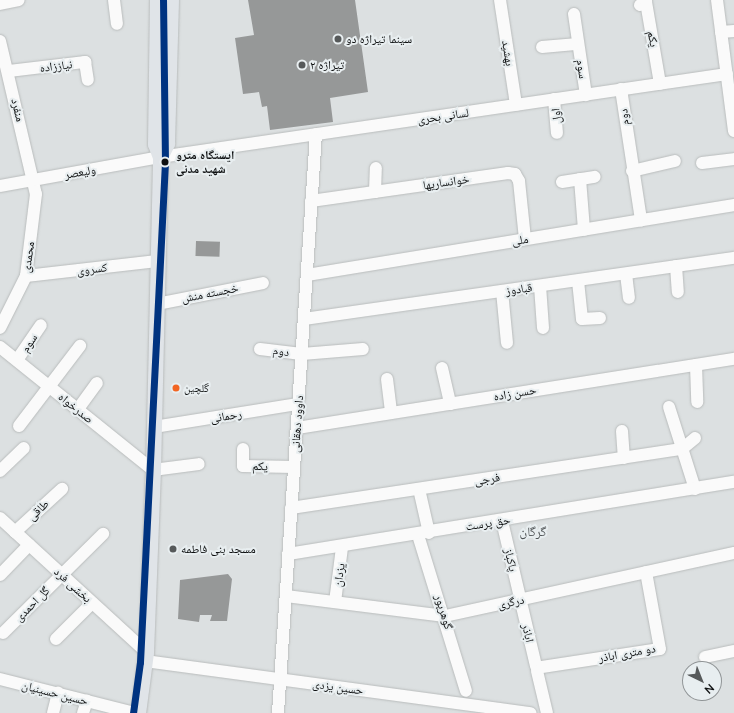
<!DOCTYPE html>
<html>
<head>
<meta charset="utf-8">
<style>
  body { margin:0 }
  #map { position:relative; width:734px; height:713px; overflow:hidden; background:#dce0e1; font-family:Mulish,"Noto Naskh Arabic",sans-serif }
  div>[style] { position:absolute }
  .building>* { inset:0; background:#969898; transform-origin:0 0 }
  .roads { filter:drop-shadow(0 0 1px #b9bcbc) drop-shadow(0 0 1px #b9bcbc) }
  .minor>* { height:12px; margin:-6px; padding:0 6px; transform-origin:6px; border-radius:6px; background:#fafafa }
  .major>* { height:15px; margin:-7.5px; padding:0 7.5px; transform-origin:7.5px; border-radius:7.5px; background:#e0e4e8 }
  .metro-1>* { height:7px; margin:-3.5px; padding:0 3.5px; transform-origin:3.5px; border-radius:3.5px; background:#003380 }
  .dots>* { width:11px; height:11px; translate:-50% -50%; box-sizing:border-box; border:2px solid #e8eef0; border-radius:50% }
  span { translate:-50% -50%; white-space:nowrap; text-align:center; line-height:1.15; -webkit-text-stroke:4px #e8eef0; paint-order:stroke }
  .bus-label { font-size:11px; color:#0e1011 }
  .left { translate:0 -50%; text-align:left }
  .poi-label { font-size:12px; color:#0e1011 }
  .street-label { font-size:12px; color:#0e1011 }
  .stop-label { font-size:12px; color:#0e1011; font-weight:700 }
  .neighbourhood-label { font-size:13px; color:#4f5355 }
  .north { position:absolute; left:682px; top:661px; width:40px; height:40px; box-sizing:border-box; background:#e8eef0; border:1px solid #919597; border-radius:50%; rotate:137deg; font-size:11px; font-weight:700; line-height:16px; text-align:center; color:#0e1011 }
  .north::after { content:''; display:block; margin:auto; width:14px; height:18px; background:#56595a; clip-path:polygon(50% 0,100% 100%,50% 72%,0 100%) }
</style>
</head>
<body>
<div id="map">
  <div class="building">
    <div style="clip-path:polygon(248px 0,355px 0,368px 92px,330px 98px,333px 122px,270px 130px,267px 106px,262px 107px,259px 92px,243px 94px,235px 38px,254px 35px)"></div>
    <div style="left:196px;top:241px;width:24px;height:15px;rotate:2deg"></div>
    <div style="clip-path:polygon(228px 574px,232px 579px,227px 621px,210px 621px,212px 615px,200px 615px,199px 622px,178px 619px,180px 580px)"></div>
  </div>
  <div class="roads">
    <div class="minor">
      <div style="left:114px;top:0;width:24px;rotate:83deg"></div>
      <div style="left:500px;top:0;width:106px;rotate:81.3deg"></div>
      <div style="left:717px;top:0;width:132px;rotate:82.6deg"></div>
      <div style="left:0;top:4px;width:19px;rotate:-12deg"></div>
      <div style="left:640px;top:5px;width:7px;rotate:-27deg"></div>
      <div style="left:646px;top:2px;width:83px;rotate:80.3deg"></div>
      <div style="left:574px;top:14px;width:82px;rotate:81.6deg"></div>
      <div style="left:721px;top:32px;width:13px;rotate:-4deg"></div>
      <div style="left:0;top:41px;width:157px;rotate:76.8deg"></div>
      <div style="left:36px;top:194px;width:83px;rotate:97deg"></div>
      <div style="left:26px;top:276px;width:58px;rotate:116.6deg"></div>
      <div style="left:542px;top:47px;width:36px;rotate:-5deg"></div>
      <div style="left:9px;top:71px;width:77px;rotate:-6.8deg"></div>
      <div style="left:85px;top:62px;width:18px;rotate:81deg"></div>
      <div style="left:621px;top:89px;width:133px;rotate:81.3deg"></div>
      <div style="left:554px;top:99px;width:34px;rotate:85deg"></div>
      <div style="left:702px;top:163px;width:32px;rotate:-7deg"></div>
      <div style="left:632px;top:171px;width:44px;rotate:-13.1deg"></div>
      <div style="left:580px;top:179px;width:51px;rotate:85.5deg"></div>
      <div style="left:562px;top:182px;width:33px;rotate:-9deg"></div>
      <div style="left:0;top:186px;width:163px;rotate:-10.3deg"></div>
      <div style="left:160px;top:157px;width:573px;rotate:-8.33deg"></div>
      <div style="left:375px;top:192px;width:24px;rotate:-88deg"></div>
      <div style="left:311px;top:201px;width:199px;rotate:-8.1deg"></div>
      <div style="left:508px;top:173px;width:7px;rotate:8deg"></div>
      <div style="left:515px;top:174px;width:8px;rotate:60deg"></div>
      <div style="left:519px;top:181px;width:58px;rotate:84.1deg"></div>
      <div style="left:676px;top:266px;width:26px;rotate:86deg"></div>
      <div style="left:626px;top:274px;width:24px;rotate:83deg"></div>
      <div style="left:307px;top:275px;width:433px;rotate:-9.3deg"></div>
      <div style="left:26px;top:276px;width:132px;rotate:-6.5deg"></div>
      <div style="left:578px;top:281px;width:38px;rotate:84deg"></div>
      <div style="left:582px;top:319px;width:18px;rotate:-3deg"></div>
      <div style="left:540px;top:286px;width:42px;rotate:85.9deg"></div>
      <div style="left:502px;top:291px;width:52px;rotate:84.5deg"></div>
      <div style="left:157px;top:304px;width:108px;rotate:-11.2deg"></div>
      <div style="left:304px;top:319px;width:434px;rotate:-8.1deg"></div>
      <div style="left:0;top:347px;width:196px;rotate:38.8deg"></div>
      <div style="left:153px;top:470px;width:46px;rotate:-7.4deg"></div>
      <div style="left:260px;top:349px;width:42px;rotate:6.8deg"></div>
      <div style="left:302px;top:354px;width:61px;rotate:-4.7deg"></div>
      <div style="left:17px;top:360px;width:42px;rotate:-55.6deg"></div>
      <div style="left:696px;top:365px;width:37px;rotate:88deg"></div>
      <div style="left:442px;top:368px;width:37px;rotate:77deg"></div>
      <div style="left:387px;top:379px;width:34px;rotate:83deg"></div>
      <div style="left:669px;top:407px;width:86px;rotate:72.4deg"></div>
      <div style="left:78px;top:409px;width:32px;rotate:-54deg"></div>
      <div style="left:19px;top:426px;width:101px;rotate:-52.7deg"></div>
      <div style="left:154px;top:427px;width:146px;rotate:-9.1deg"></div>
      <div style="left:297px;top:428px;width:442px;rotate:-9deg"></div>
      <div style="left:622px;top:431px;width:27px;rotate:86deg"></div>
      <div style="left:243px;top:449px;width:17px;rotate:90deg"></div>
      <div style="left:243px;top:466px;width:51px;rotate:1.1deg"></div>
      <div style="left:0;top:471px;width:33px;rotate:-44deg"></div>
      <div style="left:419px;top:489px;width:45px;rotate:77.2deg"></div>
      <div style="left:291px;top:508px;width:395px;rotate:-8.6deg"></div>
      <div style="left:682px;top:449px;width:17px;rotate:-40deg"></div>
      <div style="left:0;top:518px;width:198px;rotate:42.5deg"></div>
      <div style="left:502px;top:521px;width:149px;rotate:76.8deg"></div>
      <div style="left:15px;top:532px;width:64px;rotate:-42.5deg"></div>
      <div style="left:418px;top:535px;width:163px;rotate:72.9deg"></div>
      <div style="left:288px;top:554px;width:452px;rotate:-9.2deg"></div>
      <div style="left:0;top:575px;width:42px;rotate:-46deg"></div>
      <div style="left:286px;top:596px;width:160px;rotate:7.2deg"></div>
      <div style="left:445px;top:616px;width:296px;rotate:-12.3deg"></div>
      <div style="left:335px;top:602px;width:55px;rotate:-82.7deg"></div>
      <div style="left:3px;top:633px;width:141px;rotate:-44.7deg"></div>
      <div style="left:56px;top:639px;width:51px;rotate:-45deg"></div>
      <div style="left:705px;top:657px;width:30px;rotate:-12deg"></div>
      <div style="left:145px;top:661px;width:389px;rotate:7.7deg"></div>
      <div style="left:542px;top:667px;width:119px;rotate:-8.7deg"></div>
      <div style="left:660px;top:649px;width:78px;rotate:-100.3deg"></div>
      <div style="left:537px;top:671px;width:43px;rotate:76.6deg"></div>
      <div style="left:0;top:679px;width:138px;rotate:14.2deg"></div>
      <div style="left:53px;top:713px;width:21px;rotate:-76deg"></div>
      <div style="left:83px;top:713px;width:13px;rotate:-72deg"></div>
      <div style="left:278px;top:713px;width:580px;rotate:-86.25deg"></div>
    </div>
    <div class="major">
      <div style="left:160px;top:157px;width:16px;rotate:-63deg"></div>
      <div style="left:167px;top:143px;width:143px;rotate:-88.4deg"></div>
      <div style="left:138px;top:713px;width:62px;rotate:-82.5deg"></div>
      <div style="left:146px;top:652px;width:182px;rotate:-87.8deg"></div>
      <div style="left:153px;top:470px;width:313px;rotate:-88.7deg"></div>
      <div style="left:160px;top:157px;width:14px;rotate:-111deg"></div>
      <div style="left:155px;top:144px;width:144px;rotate:-89.2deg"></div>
    </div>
  </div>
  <div class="metro-1">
    <div style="left:133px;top:713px;width:51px;rotate:-82.2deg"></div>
    <div style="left:140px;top:662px;width:501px;rotate:-87.14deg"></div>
    <div style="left:165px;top:162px;width:162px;rotate:-90.7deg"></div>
  </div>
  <div class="dots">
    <div style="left:338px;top:39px;background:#56595a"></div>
    <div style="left:302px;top:65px;background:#56595a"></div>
    <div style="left:165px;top:162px;background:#0e1011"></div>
    <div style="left:176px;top:388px;background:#f26522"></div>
    <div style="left:173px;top:549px;background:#56595a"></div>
  </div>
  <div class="bus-label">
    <span class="left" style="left:184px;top:388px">گلچین</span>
  </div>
  <div class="poi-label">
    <span class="left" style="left:346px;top:39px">سینما تیراژه دو</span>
    <span class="left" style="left:310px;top:65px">تیراژه ۲</span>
    <span class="left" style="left:181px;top:549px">مسجد بنی فاطمه</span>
  </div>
  <div class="street-label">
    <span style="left:653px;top:39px;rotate:80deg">یکم</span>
    <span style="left:508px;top:53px;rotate:81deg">بهشید</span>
    <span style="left:56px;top:66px;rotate:-7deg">نیاززاده</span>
    <span style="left:582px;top:69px;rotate:82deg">سوم</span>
    <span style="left:18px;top:110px;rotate:77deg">منفرد</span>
    <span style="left:443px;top:116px;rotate:-8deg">لسانی بحری</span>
    <span style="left:556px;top:116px;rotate:-96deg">اول</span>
    <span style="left:624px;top:117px;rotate:-97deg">دوم</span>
    <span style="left:80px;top:172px;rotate:-10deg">ولیعصر</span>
    <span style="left:446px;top:182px;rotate:-8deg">خوانساریها</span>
    <span style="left:520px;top:240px;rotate:-9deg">ملی</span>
    <span style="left:28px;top:257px;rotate:-82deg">محمدی</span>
    <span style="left:92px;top:269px;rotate:-7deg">کسروی</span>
    <span style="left:519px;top:289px;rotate:-8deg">قبادوز</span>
    <span style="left:210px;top:293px;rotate:-11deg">خجسته منش</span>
    <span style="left:29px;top:343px;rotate:-57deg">سوم</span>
    <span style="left:281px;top:351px;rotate:8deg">دوم</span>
    <span style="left:515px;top:393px;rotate:-9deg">حسن زاده</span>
    <span style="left:76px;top:408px;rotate:39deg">صدرخواه</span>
    <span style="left:226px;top:416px;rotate:-9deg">رحمانی</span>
    <span style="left:297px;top:424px;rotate:-86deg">داوود دهقانی</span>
    <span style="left:260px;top:466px;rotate:1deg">یکم</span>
    <span style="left:487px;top:479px;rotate:-9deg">فرجی</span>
    <span style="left:38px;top:510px;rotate:-43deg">طاقی</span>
    <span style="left:488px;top:523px;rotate:-9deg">حق پرست</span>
    <span style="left:511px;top:560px;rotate:77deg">پاکباز</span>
    <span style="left:339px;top:575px;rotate:-82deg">یزدان</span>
    <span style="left:73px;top:585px;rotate:42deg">بخشی فرد</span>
    <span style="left:511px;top:602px;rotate:-12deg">درگری</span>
    <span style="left:32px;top:604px;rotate:-45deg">گل احمدی</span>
    <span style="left:444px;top:612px;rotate:73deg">گوهرپور</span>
    <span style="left:528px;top:633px;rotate:77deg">اباذر</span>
    <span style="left:627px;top:653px;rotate:-10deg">دو متری اباذر</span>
    <span style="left:338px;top:687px;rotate:8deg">حسین یزدی</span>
    <span style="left:55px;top:693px;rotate:14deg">حسین حسینیان</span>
  </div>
  <div class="stop-label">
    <span class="left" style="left:176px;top:162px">ایستگاه مترو<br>شهید مدنی</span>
  </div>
  <div class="neighbourhood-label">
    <span style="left:533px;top:531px">گرگان</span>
  </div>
  <div class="north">N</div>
</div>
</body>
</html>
